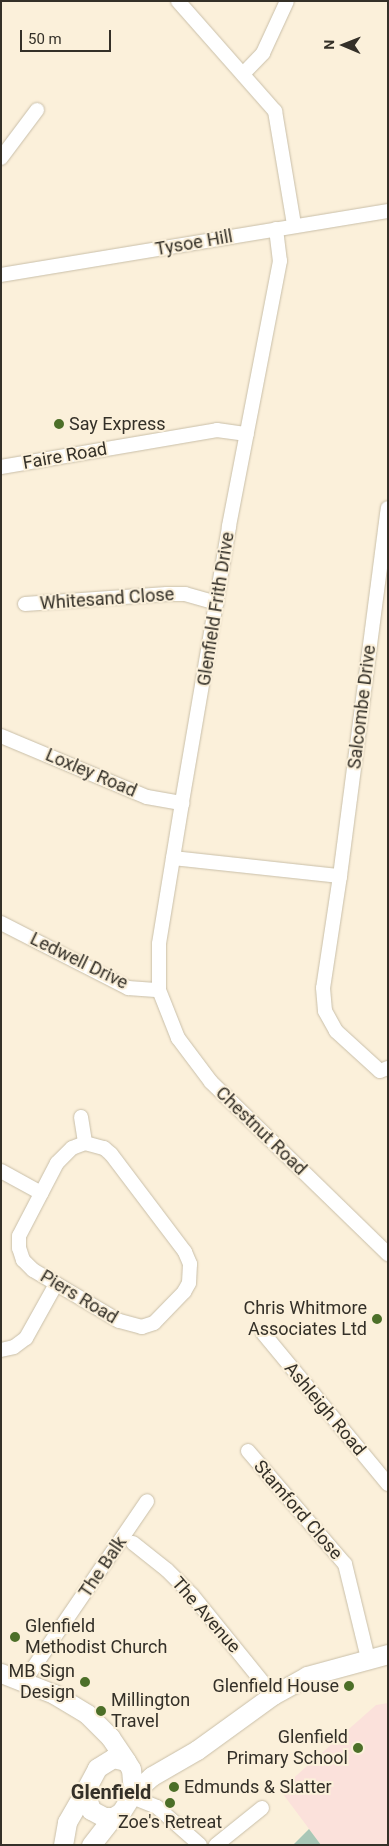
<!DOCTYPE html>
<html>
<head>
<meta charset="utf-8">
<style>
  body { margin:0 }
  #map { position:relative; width:389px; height:1846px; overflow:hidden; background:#fbf0da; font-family:Roboto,sans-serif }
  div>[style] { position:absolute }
  .education>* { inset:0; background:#fbe1db }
  .green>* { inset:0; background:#a9c7b7 }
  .roads { filter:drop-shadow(0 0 1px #c9bfa9) drop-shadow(0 0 1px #c9bfa9) }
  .street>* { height:14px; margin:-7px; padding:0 7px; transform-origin:7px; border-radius:7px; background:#fff }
  .secondary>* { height:19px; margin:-9.5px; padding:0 9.5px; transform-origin:9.5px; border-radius:9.5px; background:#fff }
  .dots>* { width:14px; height:14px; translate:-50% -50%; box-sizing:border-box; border:2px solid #fbf0da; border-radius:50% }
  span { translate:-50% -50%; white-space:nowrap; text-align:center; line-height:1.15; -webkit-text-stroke:4px #fbf0da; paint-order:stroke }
  .street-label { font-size:18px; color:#343028 }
  .poi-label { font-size:18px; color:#343028 }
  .left { translate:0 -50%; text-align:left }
  .right { translate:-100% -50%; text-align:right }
  .quarter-label { font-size:20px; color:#343028; font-weight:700 }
  .frame { position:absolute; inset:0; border:2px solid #343028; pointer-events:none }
  .north { position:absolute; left:319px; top:20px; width:50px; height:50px; -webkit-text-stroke:4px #fbf0da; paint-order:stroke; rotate:271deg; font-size:14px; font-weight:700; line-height:20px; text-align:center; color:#343028 }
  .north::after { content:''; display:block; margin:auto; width:18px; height:22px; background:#343028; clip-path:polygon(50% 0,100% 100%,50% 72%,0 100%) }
  .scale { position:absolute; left:20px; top:30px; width:91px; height:22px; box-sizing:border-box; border:2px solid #343028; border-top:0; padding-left:6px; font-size:15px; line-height:18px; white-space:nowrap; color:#343028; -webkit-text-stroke:4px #fbf0da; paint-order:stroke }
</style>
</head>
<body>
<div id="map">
  <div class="education">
    <div style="clip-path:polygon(388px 1703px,388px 1845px,321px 1845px,280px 1790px,376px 1705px)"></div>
  </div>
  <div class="green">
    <div style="clip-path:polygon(309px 1829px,321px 1845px,293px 1845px)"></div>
  </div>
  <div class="roads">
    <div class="street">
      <div style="left:178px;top:1px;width:147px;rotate:48.6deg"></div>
      <div style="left:275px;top:111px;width:116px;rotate:80.5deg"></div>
      <div style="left:243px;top:74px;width:29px;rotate:-46deg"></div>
      <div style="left:263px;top:53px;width:57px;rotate:-65.2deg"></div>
      <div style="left:1px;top:158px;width:60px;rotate:-53.1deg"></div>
      <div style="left:276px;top:229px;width:32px;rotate:83deg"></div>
      <div style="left:280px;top:261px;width:271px;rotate:100.9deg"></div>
      <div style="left:229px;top:527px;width:280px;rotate:99.7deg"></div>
      <div style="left:182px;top:803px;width:143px;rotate:99.3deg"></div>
      <div style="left:159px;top:944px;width:46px;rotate:90deg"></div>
      <div style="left:159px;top:990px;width:52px;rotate:68.4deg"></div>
      <div style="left:178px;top:1038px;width:55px;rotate:53.1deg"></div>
      <div style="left:211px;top:1082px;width:247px;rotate:44.2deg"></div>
      <div style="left:1px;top:275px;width:392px;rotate:-9.4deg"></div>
      <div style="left:1px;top:467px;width:219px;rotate:-9.7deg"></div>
      <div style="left:217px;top:430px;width:30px;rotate:8deg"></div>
      <div style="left:25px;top:604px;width:142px;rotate:-4deg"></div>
      <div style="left:167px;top:594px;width:18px"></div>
      <div style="left:185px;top:594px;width:33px;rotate:16deg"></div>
      <div style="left:1px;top:736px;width:158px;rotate:22.7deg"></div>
      <div style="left:147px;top:797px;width:36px;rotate:10deg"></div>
      <div style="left:173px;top:858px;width:168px;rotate:6.2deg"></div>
      <div style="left:340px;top:876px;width:371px;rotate:-82.6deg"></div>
      <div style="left:340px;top:876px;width:113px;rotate:98.6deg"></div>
      <div style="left:323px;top:988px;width:23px;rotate:85deg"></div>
      <div style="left:325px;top:1011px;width:23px;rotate:61deg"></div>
      <div style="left:336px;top:1031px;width:59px;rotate:42.3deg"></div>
      <div style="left:380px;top:1071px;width:9px;rotate:-21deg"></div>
      <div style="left:1px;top:923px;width:143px;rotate:27.1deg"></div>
      <div style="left:128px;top:988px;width:31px;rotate:4deg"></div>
      <div style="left:81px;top:1117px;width:26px;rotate:81deg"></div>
      <div style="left:85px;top:1143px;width:20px;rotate:15deg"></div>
      <div style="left:104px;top:1148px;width:9px;rotate:41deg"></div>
      <div style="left:111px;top:1154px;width:123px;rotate:52.9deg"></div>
      <div style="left:185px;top:1252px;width:13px;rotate:67deg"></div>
      <div style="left:190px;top:1264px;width:19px;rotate:93deg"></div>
      <div style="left:189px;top:1283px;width:10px;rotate:119deg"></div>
      <div style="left:184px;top:1292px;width:43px;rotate:134.1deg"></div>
      <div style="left:154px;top:1323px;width:13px;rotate:162deg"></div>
      <div style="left:142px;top:1327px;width:24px;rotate:-165deg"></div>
      <div style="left:119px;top:1321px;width:100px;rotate:-149.3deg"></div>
      <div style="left:33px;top:1270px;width:14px;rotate:-135deg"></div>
      <div style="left:23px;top:1260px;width:13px;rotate:-108deg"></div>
      <div style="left:19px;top:1248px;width:12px;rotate:-90deg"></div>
      <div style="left:19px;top:1236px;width:82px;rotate:-62.5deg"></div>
      <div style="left:57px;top:1163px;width:21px;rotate:-45deg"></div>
      <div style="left:72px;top:1148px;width:14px;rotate:-21deg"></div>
      <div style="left:1px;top:1171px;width:46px;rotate:28.8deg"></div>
      <div style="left:263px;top:1333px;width:196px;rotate:50.4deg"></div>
      <div style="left:1px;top:1350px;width:13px;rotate:-13deg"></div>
      <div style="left:14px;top:1347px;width:15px;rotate:-37deg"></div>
      <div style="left:26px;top:1338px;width:62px;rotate:-60.9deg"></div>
      <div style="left:248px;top:1451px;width:149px;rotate:49.4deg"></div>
      <div style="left:345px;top:1564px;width:97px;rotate:76.3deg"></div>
      <div style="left:133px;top:1543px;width:43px;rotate:38.5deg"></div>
      <div style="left:167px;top:1570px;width:35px;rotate:45deg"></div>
      <div style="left:192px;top:1595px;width:129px;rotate:51deg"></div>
      <div style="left:23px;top:1683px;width:220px;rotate:-55.7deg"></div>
      <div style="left:132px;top:1797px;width:27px;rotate:22deg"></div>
      <div style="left:157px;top:1807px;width:57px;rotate:41.5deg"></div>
      <div style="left:216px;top:1845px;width:59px;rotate:-38.8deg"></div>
    </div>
    <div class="secondary">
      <div style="left:1px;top:1673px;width:57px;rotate:21.6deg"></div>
      <div style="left:54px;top:1694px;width:39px;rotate:31deg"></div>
      <div style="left:87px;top:1714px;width:33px;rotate:45deg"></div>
      <div style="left:110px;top:1737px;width:29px;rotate:56deg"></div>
      <div style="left:113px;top:1758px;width:13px;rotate:13deg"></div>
      <div style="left:126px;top:1761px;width:9px;rotate:58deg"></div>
      <div style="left:131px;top:1769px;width:24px;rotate:85deg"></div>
      <div style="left:133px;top:1793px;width:22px;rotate:122deg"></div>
      <div style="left:121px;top:1812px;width:9px;rotate:148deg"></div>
      <div style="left:113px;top:1817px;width:9px;rotate:180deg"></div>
      <div style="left:104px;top:1817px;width:15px;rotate:-152deg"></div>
      <div style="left:91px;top:1810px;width:20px;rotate:-108deg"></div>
      <div style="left:85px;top:1791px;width:26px;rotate:-62deg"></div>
      <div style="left:97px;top:1768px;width:19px;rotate:-32deg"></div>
      <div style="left:133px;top:1793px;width:25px;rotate:-42deg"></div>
      <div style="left:152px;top:1776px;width:52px;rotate:-30deg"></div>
      <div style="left:197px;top:1750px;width:94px;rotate:-35.9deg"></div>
      <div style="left:273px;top:1695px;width:39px;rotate:-29deg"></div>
      <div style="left:307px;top:1676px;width:84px;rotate:-15.2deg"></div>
      <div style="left:63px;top:1845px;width:23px;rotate:-80deg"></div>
      <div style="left:67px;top:1822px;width:36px;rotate:-60deg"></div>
      <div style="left:91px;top:1845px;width:36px;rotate:-52deg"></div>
    </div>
  </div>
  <div class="dots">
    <div style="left:59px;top:424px;background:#4c6f28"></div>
    <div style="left:377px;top:1319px;background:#4c6f28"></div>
    <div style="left:15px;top:1637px;background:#4c6f28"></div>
    <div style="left:85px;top:1682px;background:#4c6f28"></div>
    <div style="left:349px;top:1686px;background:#4c6f28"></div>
    <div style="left:101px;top:1711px;background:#4c6f28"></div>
    <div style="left:358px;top:1748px;background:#4c6f28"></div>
    <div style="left:174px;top:1787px;background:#4c6f28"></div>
    <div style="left:170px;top:1803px;background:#4c6f28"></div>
  </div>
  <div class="street-label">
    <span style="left:194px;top:243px;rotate:-10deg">Tysoe Hill</span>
    <span style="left:65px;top:456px;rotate:-10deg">Faire Road</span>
    <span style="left:107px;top:599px;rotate:-4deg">Whitesand Close</span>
    <span style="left:216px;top:609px;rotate:-81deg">Glenfield Frith Drive</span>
    <span style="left:362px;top:707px;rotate:-83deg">Salcombe Drive</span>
    <span style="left:91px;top:773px;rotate:23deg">Loxley Road</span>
    <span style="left:79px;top:961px;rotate:26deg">Ledwell Drive</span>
    <span style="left:261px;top:1131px;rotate:44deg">Chestnut Road</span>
    <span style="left:79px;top:1297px;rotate:31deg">Piers Road</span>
    <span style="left:325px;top:1409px;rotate:50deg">Ashleigh Road</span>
    <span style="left:298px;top:1510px;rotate:49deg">Stamford Close</span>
    <span style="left:103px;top:1567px;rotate:-56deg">The Balk</span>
    <span style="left:206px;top:1615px;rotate:49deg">The Avenue</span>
  </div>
  <div class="poi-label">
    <span class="left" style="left:69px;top:424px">Say Express</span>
    <span class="right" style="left:367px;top:1319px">Chris Whitmore<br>Associates Ltd</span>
    <span class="left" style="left:25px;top:1637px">Glenfield<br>Methodist Church</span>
    <span class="right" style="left:75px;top:1682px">MB Sign<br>Design</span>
    <span class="right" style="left:339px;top:1686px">Glenfield House</span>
    <span class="left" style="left:111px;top:1711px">Millington<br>Travel</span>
    <span class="right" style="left:348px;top:1748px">Glenfield<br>Primary School</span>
    <span class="left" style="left:184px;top:1787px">Edmunds &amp; Slatter</span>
    <span style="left:170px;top:1822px">Zoe's Retreat</span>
  </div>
  <div class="quarter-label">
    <span style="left:111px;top:1792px">Glenfield</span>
  </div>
  <div class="frame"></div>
  <div class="north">N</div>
  <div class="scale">50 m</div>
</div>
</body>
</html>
